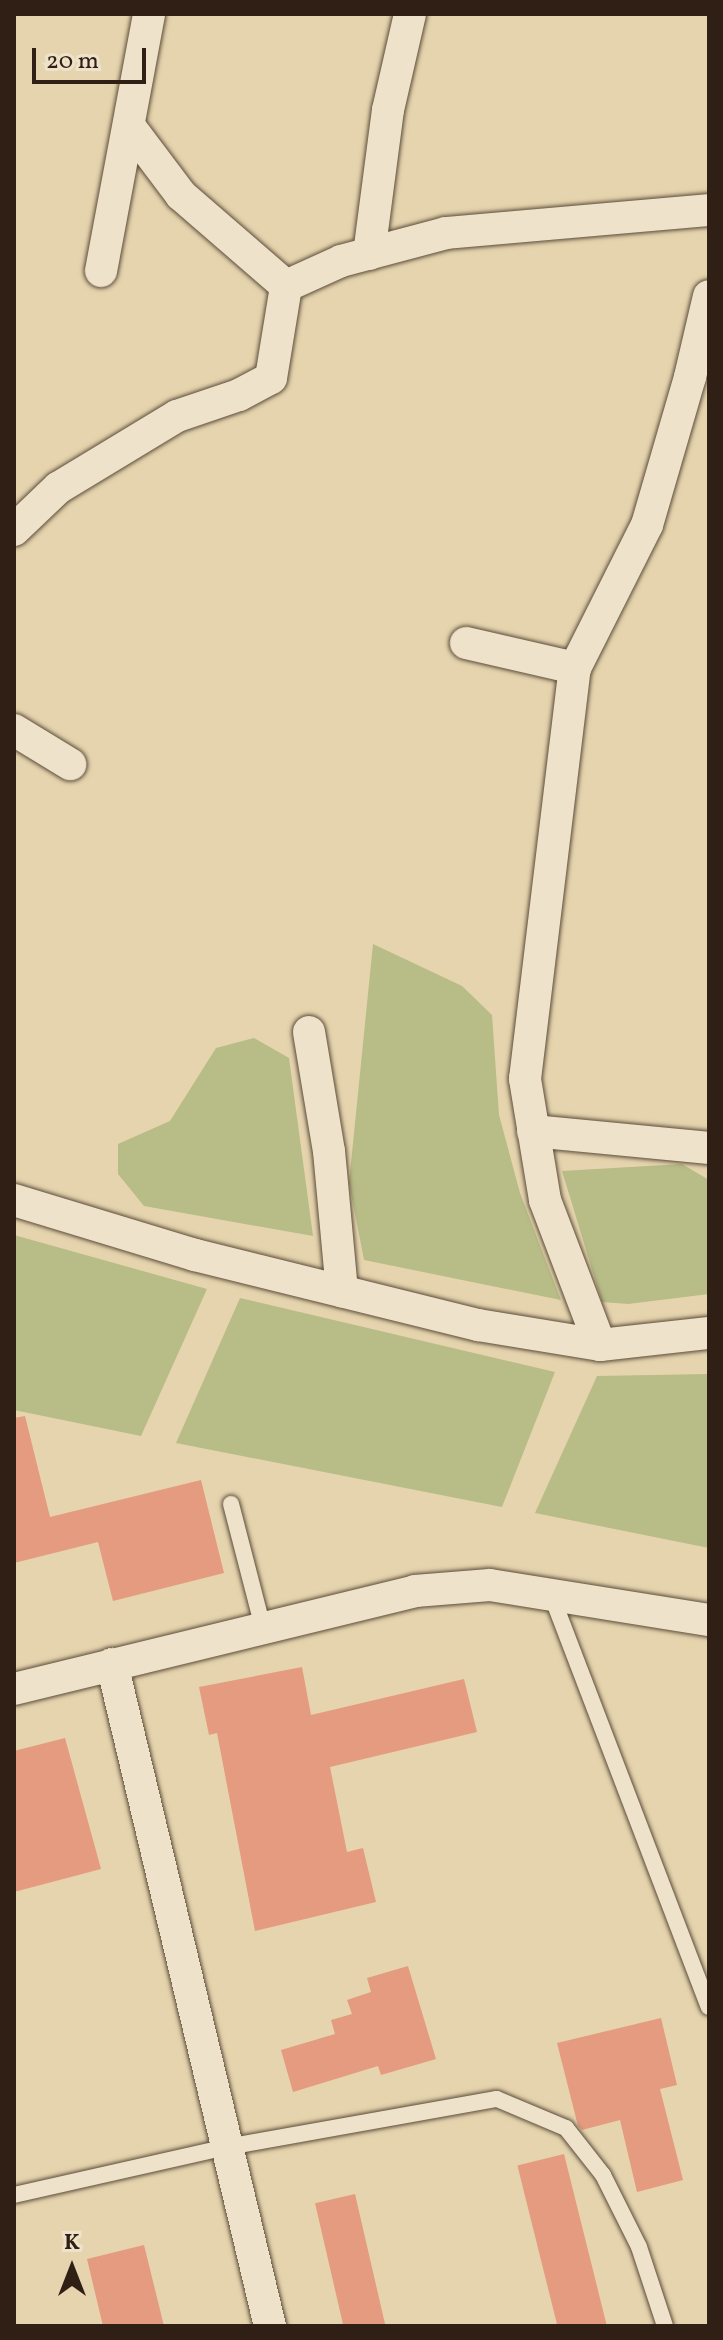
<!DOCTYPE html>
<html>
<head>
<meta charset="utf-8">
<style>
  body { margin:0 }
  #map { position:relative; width:723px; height:2340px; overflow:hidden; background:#e5d4ad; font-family:Vollkorn,serif }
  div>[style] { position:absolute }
  .green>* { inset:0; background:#b8bc87 }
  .building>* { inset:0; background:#e49b7f; transform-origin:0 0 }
  .roads { filter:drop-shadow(0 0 2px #5c4c3b) drop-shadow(0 0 2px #5c4c3b) }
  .lane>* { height:16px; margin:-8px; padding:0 8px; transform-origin:8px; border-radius:8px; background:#eee3ca }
  .street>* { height:32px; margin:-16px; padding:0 16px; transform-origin:16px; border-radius:16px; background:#eee3ca }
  span { translate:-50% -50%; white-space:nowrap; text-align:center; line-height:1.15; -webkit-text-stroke:7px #eee3ca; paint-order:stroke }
  .frame { position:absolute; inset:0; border:16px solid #2f1f15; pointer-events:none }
  .north { position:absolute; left:32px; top:2228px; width:80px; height:80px; -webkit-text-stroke:6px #eee3ca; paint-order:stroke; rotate:0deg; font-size:22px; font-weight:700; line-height:32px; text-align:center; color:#2f1f15 }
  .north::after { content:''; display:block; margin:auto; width:28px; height:36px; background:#2f1f15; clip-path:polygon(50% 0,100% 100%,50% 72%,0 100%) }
  .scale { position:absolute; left:32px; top:48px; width:114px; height:36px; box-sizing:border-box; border:4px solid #2f1f15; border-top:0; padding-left:10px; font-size:24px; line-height:28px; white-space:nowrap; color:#2f1f15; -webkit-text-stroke:6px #eee3ca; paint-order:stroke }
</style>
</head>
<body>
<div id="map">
  <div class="green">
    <div style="clip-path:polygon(373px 944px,462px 986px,492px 1015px,499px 1115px,520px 1193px,561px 1300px,364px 1260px,349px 1183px)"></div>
    <div style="clip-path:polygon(254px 1038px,289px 1058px,313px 1236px,144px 1206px,118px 1174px,118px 1144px,170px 1121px,216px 1048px)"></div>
    <div style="clip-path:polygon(682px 1164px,709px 1180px,709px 1294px,628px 1304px,602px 1302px,562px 1171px)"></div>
    <div style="clip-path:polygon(14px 1235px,207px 1289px,141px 1436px,14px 1410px)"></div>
    <div style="clip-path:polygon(240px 1298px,555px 1372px,502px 1507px,176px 1443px)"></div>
    <div style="clip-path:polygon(709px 1374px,709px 1548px,535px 1513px,597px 1376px)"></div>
  </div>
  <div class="building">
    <div style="clip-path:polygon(25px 1416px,50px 1517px,201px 1480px,224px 1573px,113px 1601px,98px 1542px,14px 1563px,14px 1418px)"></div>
    <div style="clip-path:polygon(302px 1667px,311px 1715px,464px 1679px,477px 1732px,330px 1767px,347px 1852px,363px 1848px,376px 1902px,255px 1931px,217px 1733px,209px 1735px,199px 1687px)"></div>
    <div style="clip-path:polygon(65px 1738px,101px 1869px,14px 1892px,14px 1751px)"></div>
    <div style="clip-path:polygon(408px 1966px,436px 2059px,381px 2075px,378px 2066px,293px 2092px,281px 2050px,335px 2034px,331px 2020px,352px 2014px,347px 2000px,371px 1992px,367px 1978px)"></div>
    <div style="clip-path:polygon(661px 2018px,677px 2085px,660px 2089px,683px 2180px,637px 2192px,620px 2120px,582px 2130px,578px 2126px,557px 2043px)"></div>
    <div style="left:564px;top:2154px;width:177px;height:48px;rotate:76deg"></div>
    <div style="left:355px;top:2194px;width:135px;height:41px;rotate:77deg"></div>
    <div style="clip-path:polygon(144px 2245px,164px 2326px,103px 2326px,87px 2259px)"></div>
  </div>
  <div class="roads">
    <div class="lane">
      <div style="left:231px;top:1504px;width:128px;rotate:75.5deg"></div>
      <div style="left:551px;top:1594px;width:442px;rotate:69.1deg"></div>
      <div style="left:14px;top:2195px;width:218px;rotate:-12.7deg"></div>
      <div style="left:227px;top:2147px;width:274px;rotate:-10.1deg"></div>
      <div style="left:497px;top:2099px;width:75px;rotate:22.8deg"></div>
      <div style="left:566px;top:2128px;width:60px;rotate:51.8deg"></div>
      <div style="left:603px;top:2175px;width:80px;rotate:63.4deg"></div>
      <div style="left:639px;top:2247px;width:83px;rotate:71.8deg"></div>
    </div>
    <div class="street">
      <div style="left:129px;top:126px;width:86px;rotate:53deg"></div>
      <div style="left:181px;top:195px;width:139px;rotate:40.9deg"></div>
      <div style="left:286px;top:286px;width:60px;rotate:-24.4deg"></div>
      <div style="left:341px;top:261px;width:109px;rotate:-14.9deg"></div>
      <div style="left:446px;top:233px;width:264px;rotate:-5deg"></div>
      <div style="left:369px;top:254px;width:145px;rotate:-82.5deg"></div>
      <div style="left:388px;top:110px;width:98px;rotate:-77.1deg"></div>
      <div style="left:101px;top:271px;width:261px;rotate:-79.4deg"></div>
      <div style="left:14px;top:530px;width:61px;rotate:-43.7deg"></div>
      <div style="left:58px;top:488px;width:139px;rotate:-31.2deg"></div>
      <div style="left:177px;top:416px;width:65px;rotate:-18.7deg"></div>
      <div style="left:239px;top:395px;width:36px;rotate:-28deg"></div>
      <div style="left:271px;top:378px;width:93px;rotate:-80.7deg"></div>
      <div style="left:466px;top:643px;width:112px;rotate:12.9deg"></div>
      <div style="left:14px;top:730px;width:66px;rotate:31.3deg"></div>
      <div style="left:309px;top:1032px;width:121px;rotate:80.5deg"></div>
      <div style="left:329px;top:1151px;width:141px;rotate:84.7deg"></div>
      <div style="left:533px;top:1131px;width:177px;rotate:5.5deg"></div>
      <div style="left:14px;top:1200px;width:189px;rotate:16.9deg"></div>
      <div style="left:195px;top:1255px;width:292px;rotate:13.9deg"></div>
      <div style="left:478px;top:1325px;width:124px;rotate:9.3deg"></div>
      <div style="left:600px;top:1345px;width:110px;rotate:-6.3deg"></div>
      <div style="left:600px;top:1345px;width:155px;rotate:-110.8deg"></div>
      <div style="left:545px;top:1200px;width:123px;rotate:-99.4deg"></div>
      <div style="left:525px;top:1079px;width:414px;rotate:-83.1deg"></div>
      <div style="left:575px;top:668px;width:160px;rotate:-63.3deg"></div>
      <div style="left:647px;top:525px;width:154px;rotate:-73.8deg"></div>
      <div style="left:690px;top:377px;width:83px;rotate:-76.8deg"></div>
      <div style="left:112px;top:1664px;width:681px;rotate:76.58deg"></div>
      <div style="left:14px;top:1689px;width:413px;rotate:-13.7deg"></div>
      <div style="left:415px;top:1591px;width:75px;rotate:-4.6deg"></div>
      <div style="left:490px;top:1585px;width:222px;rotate:9.1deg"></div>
    </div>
  </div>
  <div class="frame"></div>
  <div class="north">K</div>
  <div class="scale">20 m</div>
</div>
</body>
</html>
